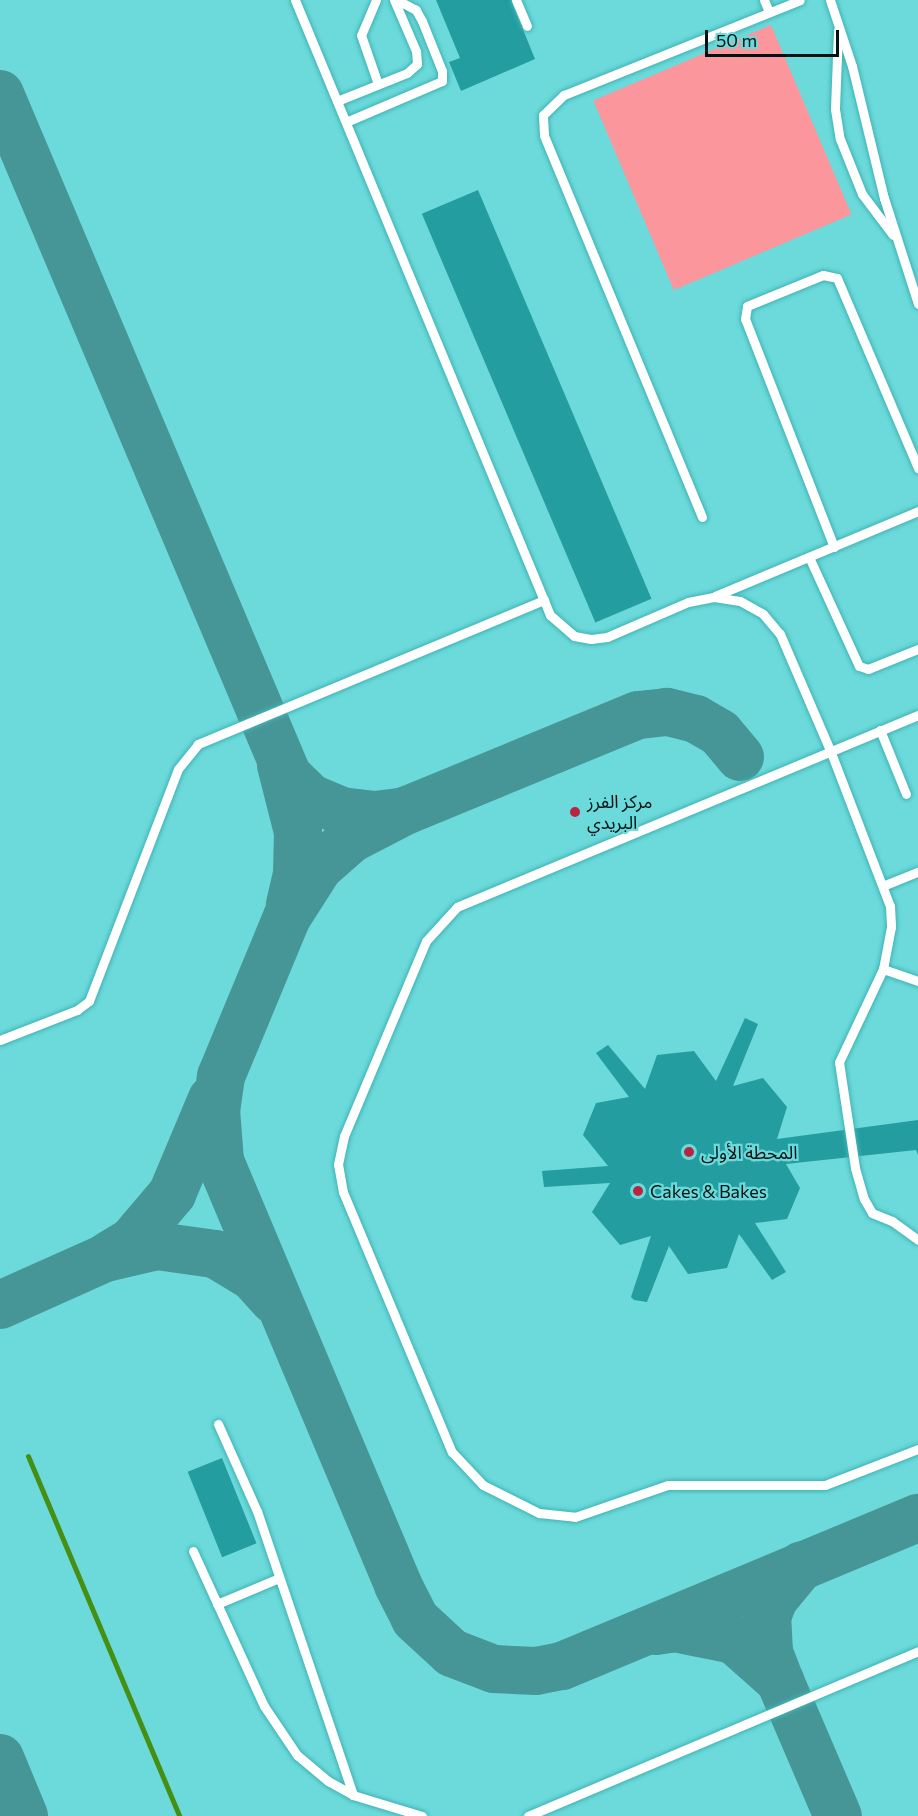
<!DOCTYPE html>
<html>
<head>
<meta charset="utf-8">
<style>
  body { margin:0 }
  #map { position:relative; width:918px; height:1816px; overflow:hidden; background:#6cdadb; font-family:Commissioner,"Noto Sans Arabic",sans-serif }
  div>[style] { position:absolute }
  .green>* { inset:0; background:#fa969c; transform-origin:0 0 }
  .stream>* { height:5px; margin:-2.5px; padding:0 2.5px; transform-origin:2.5px; border-radius:2.5px; background:#459014 }
  .taxiway>* { height:48px; margin:-24px; padding:0 24px; transform-origin:24px; border-radius:24px; background:#479697 }
  .building>* { inset:0; background:#239d9f; transform-origin:0 0 }
  .roads { filter:drop-shadow(0 0 2px #40b3b5) drop-shadow(0 0 2px #40b3b5) }
  .lane>* { height:9px; margin:-4.5px; padding:0 4.5px; transform-origin:4.5px; border-radius:4.5px; background:#fff }
  .dots>* { width:16px; height:16px; translate:-50% -50%; box-sizing:border-box; border:3px solid #6cdadb; border-radius:50% }
  span { translate:-50% -50%; white-space:nowrap; text-align:center; line-height:1.15; -webkit-text-stroke:4.5px #6cdadb; paint-order:stroke }
  .poi-label { font-size:18px; color:#001314 }
  .left { translate:0 -50%; text-align:left }
  .scale { position:absolute; left:705px; top:30px; width:134px; height:27px; box-sizing:border-box; border:3px solid #001314; border-top:0; padding-left:8px; font-size:18px; line-height:21px; white-space:nowrap; color:#001314; -webkit-text-stroke:4px #6cdadb; paint-order:stroke }
</style>
</head>
<body>
<div id="map">
  <div class="green">
    <div style="left:771px;top:25px;width:206px;height:193px;rotate:67deg"></div>
  </div>
  <div class="stream">
    <div style="left:28px;top:1456px;width:390px;rotate:67.2deg"></div>
  </div>
  <div class="taxiway">
    <div style="left:0;top:94px;width:740px;rotate:67.11deg"></div>
    <div style="left:288px;top:776px;width:32px;rotate:44deg"></div>
    <div style="left:311px;top:798px;width:33px;rotate:23deg"></div>
    <div style="left:341px;top:811px;width:34px;rotate:7deg"></div>
    <div style="left:375px;top:815px;width:26px;rotate:-7deg"></div>
    <div style="left:740px;top:757px;width:31px;rotate:-130deg"></div>
    <div style="left:720px;top:733px;width:28px;rotate:-150deg"></div>
    <div style="left:696px;top:719px;width:30px;rotate:-166deg"></div>
    <div style="left:667px;top:712px;width:29px;rotate:174deg"></div>
    <div style="left:638px;top:715px;width:250px;rotate:157.6deg"></div>
    <div style="left:407px;top:810px;width:63px;rotate:152.6deg"></div>
    <div style="left:351px;top:839px;width:43px;rotate:138.8deg"></div>
    <div style="left:319px;top:867px;width:59px;rotate:122.6deg"></div>
    <div style="left:287px;top:917px;width:172px;rotate:112.5deg"></div>
    <div style="left:221px;top:1076px;width:34px;rotate:98deg"></div>
    <div style="left:216px;top:1110px;width:51px;rotate:85.5deg"></div>
    <div style="left:220px;top:1161px;width:460px;rotate:67.2deg"></div>
    <div style="left:398px;top:1585px;width:38px;rotate:63deg"></div>
    <div style="left:415px;top:1619px;width:50px;rotate:42.6deg"></div>
    <div style="left:452px;top:1653px;width:45px;rotate:20.9deg"></div>
    <div style="left:494px;top:1669px;width:42px;rotate:2.7deg"></div>
    <div style="left:536px;top:1671px;width:26px;rotate:-11deg"></div>
    <div style="left:562px;top:1666px;width:386px;rotate:-22.6deg"></div>
    <div style="left:281px;top:765px;width:69px;rotate:75.8deg"></div>
    <div style="left:298px;top:832px;width:42px;rotate:91.4deg"></div>
    <div style="left:297px;top:874px;width:32px;rotate:103deg"></div>
    <div style="left:109px;top:1255px;width:27px;rotate:-31deg"></div>
    <div style="left:132px;top:1241px;width:62px;rotate:-49.6deg"></div>
    <div style="left:172px;top:1194px;width:103px;rotate:-67.2deg"></div>
    <div style="left:0;top:1305px;width:115px;rotate:-24.1deg"></div>
    <div style="left:105px;top:1258px;width:53px;rotate:-13deg"></div>
    <div style="left:157px;top:1246px;width:59px;rotate:7.9deg"></div>
    <div style="left:215px;top:1254px;width:44px;rotate:31.2deg"></div>
    <div style="left:253px;top:1277px;width:31px;rotate:48deg"></div>
    <div style="left:656px;top:1631px;width:18px;rotate:-9deg"></div>
    <div style="left:674px;top:1628px;width:61px;rotate:11.3deg"></div>
    <div style="left:734px;top:1640px;width:62px;rotate:41.7deg"></div>
    <div style="left:780px;top:1681px;width:31px;rotate:-111deg"></div>
    <div style="left:769px;top:1652px;width:35px;rotate:-93deg"></div>
    <div style="left:767px;top:1617px;width:19px;rotate:-69deg"></div>
    <div style="left:774px;top:1599px;width:44px;rotate:-50.5deg"></div>
    <div style="left:780px;top:1681px;width:147px;rotate:66.8deg"></div>
    <div style="left:0;top:1758px;width:63px;rotate:67.5deg"></div>
  </div>
  <div class="building">
    <div style="clip-path:polygon(436px 0,511px 0,535px 59px,461px 91px,449px 62px,460px 58px)"></div>
    <div style="left:478px;top:190px;width:444px;height:61px;rotate:67deg"></div>
    <div style="clip-path:polygon(745px 1018px,758px 1024px,733px 1086px,763px 1078px,787px 1107px,777px 1139px,918px 1120px,918px 1155px,916px 1150px,786px 1164px,800px 1188px,787px 1219px,755px 1223px,786px 1272px,772px 1280px,739px 1234px,727px 1268px,688px 1274px,669px 1246px,647px 1302px,634px 1300px,631px 1297px,651px 1236px,620px 1245px,592px 1212px,610px 1183px,544px 1187px,542px 1171px,608px 1166px,583px 1135px,596px 1103px,629px 1097px,596px 1053px,608px 1045px,645px 1089px,657px 1055px,694px 1051px,716px 1081px)"></div>
    <div style="left:222px;top:1458px;width:92px;height:37px;rotate:68deg"></div>
  </div>
  <div class="roads">
    <div class="lane">
      <div style="left:295px;top:0;width:666px;rotate:67.48deg"></div>
      <div style="left:550px;top:615px;width:32px;rotate:41deg"></div>
      <div style="left:574px;top:636px;width:17px;rotate:10deg"></div>
      <div style="left:591px;top:639px;width:16px;rotate:-7deg"></div>
      <div style="left:607px;top:637px;width:88px;rotate:-23.4deg"></div>
      <div style="left:688px;top:602px;width:26px;rotate:-11deg"></div>
      <div style="left:714px;top:597px;width:26px;rotate:9deg"></div>
      <div style="left:740px;top:601px;width:26px;rotate:29deg"></div>
      <div style="left:763px;top:614px;width:26px;rotate:50deg"></div>
      <div style="left:780px;top:634px;width:126px;rotate:66.7deg"></div>
      <div style="left:830px;top:750px;width:167px;rotate:69deg"></div>
      <div style="left:890px;top:906px;width:21px;rotate:87deg"></div>
      <div style="left:891px;top:927px;width:43px;rotate:100.8deg"></div>
      <div style="left:883px;top:969px;width:103px;rotate:115.3deg"></div>
      <div style="left:839px;top:1062px;width:107px;rotate:81.4deg"></div>
      <div style="left:855px;top:1168px;width:32px;rotate:74deg"></div>
      <div style="left:864px;top:1199px;width:16px;rotate:60deg"></div>
      <div style="left:872px;top:1213px;width:22px;rotate:22deg"></div>
      <div style="left:892px;top:1221px;width:32px;rotate:36deg"></div>
      <div style="left:376px;top:0;width:38px;rotate:113deg"></div>
      <div style="left:361px;top:35px;width:52px;rotate:70.9deg"></div>
      <div style="left:516px;top:0;width:28px;rotate:67deg"></div>
      <div style="left:764px;top:0;width:13px;rotate:67deg"></div>
      <div style="left:830px;top:0;width:70px;rotate:71.6deg"></div>
      <div style="left:852px;top:66px;width:136px;rotate:76.4deg"></div>
      <div style="left:884px;top:198px;width:111px;rotate:72.2deg"></div>
      <div style="left:838px;top:30px;width:79px;rotate:92.2deg"></div>
      <div style="left:835px;top:109px;width:30px;rotate:81deg"></div>
      <div style="left:840px;top:139px;width:59px;rotate:68.2deg"></div>
      <div style="left:862px;top:194px;width:51px;rotate:52.9deg"></div>
      <div style="left:337px;top:101px;width:75px;rotate:-21.8deg"></div>
      <div style="left:407px;top:73px;width:13px;rotate:-42deg"></div>
      <div style="left:417px;top:64px;width:13px;rotate:-94deg"></div>
      <div style="left:416px;top:51px;width:56px;rotate:-113.3deg"></div>
      <div style="left:346px;top:122px;width:104px;rotate:-23.1deg"></div>
      <div style="left:442px;top:81px;width:10px;rotate:-90deg"></div>
      <div style="left:442px;top:71px;width:54px;rotate:-111.8deg"></div>
      <div style="left:422px;top:21px;width:13px;rotate:-119deg"></div>
      <div style="left:416px;top:10px;width:21px;rotate:-152deg"></div>
      <div style="left:702px;top:517px;width:413px;rotate:-112.5deg"></div>
      <div style="left:544px;top:135px;width:20px;rotate:-93deg"></div>
      <div style="left:543px;top:115px;width:29px;rotate:-44deg"></div>
      <div style="left:564px;top:95px;width:254px;rotate:-21.9deg"></div>
      <div style="left:834px;top:547px;width:245px;rotate:-111.3deg"></div>
      <div style="left:745px;top:319px;width:13px;rotate:-81deg"></div>
      <div style="left:747px;top:306px;width:82px;rotate:-22.2deg"></div>
      <div style="left:823px;top:275px;width:14px;rotate:12deg"></div>
      <div style="left:837px;top:278px;width:207px;rotate:66.9deg"></div>
      <div style="left:809px;top:557px;width:120px;rotate:65.4deg"></div>
      <div style="left:859px;top:666px;width:9px;rotate:18deg"></div>
      <div style="left:868px;top:669px;width:54px;rotate:-21.8deg"></div>
      <div style="left:715px;top:596px;width:220px;rotate:-22.7deg"></div>
      <div style="left:918px;top:715px;width:499px;rotate:157.4deg"></div>
      <div style="left:457px;top:907px;width:46px;rotate:132.4deg"></div>
      <div style="left:426px;top:941px;width:212px;rotate:112.8deg"></div>
      <div style="left:344px;top:1136px;width:29px;rotate:102deg"></div>
      <div style="left:338px;top:1164px;width:28px;rotate:80deg"></div>
      <div style="left:343px;top:1192px;width:282px;rotate:67.3deg"></div>
      <div style="left:452px;top:1452px;width:45px;rotate:46.8deg"></div>
      <div style="left:483px;top:1485px;width:63px;rotate:26.6deg"></div>
      <div style="left:539px;top:1513px;width:36px;rotate:6deg"></div>
      <div style="left:575px;top:1517px;width:98px;rotate:-19deg"></div>
      <div style="left:668px;top:1485px;width:157px"></div>
      <div style="left:825px;top:1485px;width:100px;rotate:-21.2deg"></div>
      <div style="left:880px;top:730px;width:69px;rotate:67.9deg"></div>
      <div style="left:885px;top:885px;width:35px;rotate:-22deg"></div>
      <div style="left:883px;top:969px;width:37px;rotate:19deg"></div>
      <div style="left:0;top:1040px;width:83px;rotate:-21.3deg"></div>
      <div style="left:77px;top:1010px;width:15px;rotate:-37deg"></div>
      <div style="left:89px;top:1001px;width:248px;rotate:-69deg"></div>
      <div style="left:178px;top:769px;width:32px;rotate:-51deg"></div>
      <div style="left:198px;top:744px;width:375px;rotate:-22.6deg"></div>
      <div style="left:218px;top:1424px;width:95px;rotate:65.9deg"></div>
      <div style="left:257px;top:1511px;width:300px;rotate:71.3deg"></div>
      <div style="left:193px;top:1551px;width:170px;rotate:65.4deg"></div>
      <div style="left:264px;top:1706px;width:59px;rotate:56deg"></div>
      <div style="left:297px;top:1755px;width:40px;rotate:40deg"></div>
      <div style="left:328px;top:1781px;width:29px;rotate:29deg"></div>
      <div style="left:353px;top:1795px;width:72px;rotate:16.9deg"></div>
      <div style="left:217px;top:1604px;width:67px;rotate:-22.8deg"></div>
      <div style="left:528px;top:1816px;width:423px;rotate:-22.9deg"></div>
    </div>
  </div>
  <div class="dots">
    <div style="left:575px;top:812px;background:#b72541"></div>
    <div style="left:689px;top:1152px;background:#b72541"></div>
    <div style="left:638px;top:1191px;background:#b72541"></div>
  </div>
  <div class="poi-label">
    <span class="left" style="left:587px;top:812px">مركز الفرز<br>البريدي</span>
    <span class="left" style="left:701px;top:1152px">المحطة الأولى</span>
    <span class="left" style="left:650px;top:1191px">Cakes &amp; Bakes</span>
  </div>
  <div class="scale">50 m</div>
</div>
</body>
</html>
